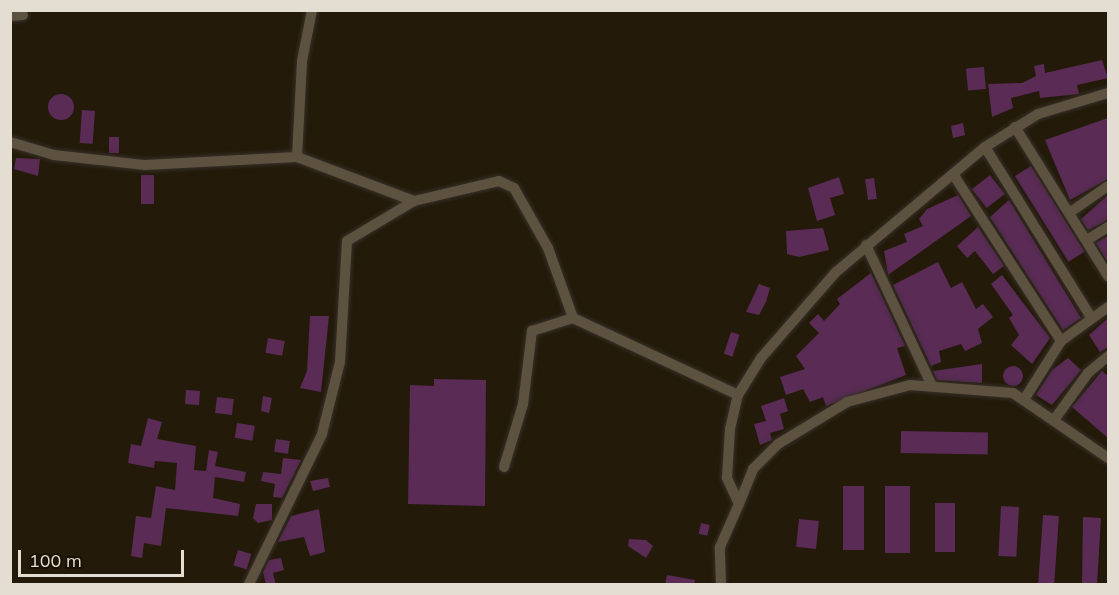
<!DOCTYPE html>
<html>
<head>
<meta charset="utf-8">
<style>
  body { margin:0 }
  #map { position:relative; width:1119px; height:595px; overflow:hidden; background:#231a09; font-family:Mulish,sans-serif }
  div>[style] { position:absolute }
  .building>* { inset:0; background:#592b55; transform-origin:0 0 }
  .round { border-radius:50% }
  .roads { filter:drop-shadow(0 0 2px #37302a) drop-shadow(0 0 2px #37302a) }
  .minor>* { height:10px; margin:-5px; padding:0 5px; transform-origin:5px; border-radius:5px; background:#5d523f }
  span { translate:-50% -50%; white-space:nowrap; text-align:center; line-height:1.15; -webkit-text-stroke:4.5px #1a1102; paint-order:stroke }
  .frame { position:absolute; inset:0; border:12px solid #e3ddd2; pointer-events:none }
  .scale { position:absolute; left:18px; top:550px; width:166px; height:27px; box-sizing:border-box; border:3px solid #e3ddd2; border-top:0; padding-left:8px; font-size:18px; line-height:21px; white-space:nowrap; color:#e3ddd2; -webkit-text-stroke:4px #1a1102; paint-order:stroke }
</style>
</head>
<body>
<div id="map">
  <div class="building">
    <div style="clip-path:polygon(1102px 60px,1108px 78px,1077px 85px,1079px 94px,1040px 98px,1039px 91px,1011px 98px,1013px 108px,992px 117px,988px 84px,1022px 83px,1036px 76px,1034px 66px,1044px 64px,1045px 73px)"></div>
    <div style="left:984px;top:67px;width:22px;height:18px;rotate:85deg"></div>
    <div class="round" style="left:48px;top:94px;width:26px;height:26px"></div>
    <div style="left:82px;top:110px;width:13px;height:33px;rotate:4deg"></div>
    <div style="clip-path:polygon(1108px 118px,1108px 179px,1070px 200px,1045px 140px)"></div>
    <div style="clip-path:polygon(963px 123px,965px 135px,953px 138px,951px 126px)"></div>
    <div style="left:109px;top:137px;width:10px;height:16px"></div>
    <div style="clip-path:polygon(16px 158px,40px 159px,38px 176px,14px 169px)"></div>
    <div style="left:1031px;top:166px;width:101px;height:19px;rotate:58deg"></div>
    <div style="left:141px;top:175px;width:13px;height:29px"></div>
    <div style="left:990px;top:175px;width:24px;height:23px;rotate:52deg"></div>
    <div style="clip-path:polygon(839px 177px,844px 194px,830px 198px,835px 215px,817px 221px,808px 188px)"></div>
    <div style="left:874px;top:178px;width:21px;height:9px;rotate:82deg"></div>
    <div style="clip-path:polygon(958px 195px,971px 216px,888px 275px,884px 251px,907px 242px,904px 234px,923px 226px,919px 219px,927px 209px)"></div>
    <div style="clip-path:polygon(1108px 195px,1108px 220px,1088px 230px,1081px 219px)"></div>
    <div style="clip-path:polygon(1009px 200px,1081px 318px,1063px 330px,990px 217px)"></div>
    <div style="clip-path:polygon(978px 227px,1004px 266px,993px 274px,975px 251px,967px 258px,957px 246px)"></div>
    <div style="clip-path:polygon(823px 228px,829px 250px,799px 257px,787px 254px,786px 231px)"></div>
    <div style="clip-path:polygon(1108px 236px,1108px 263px,1096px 243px)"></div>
    <div style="clip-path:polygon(938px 262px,951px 288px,962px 282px,976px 309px,983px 304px,993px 317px,978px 329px,982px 343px,965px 351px,961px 344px,939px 351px,941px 362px,931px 366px,893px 285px)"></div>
    <div style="clip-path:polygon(871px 273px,905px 346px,897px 348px,906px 375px,826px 406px,823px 397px,810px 402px,803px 389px,786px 395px,780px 377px,805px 369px,796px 356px,819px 333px,809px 323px,818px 314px,824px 321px,840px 304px,837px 299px)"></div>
    <div style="clip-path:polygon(1002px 275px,1050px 338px,1032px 364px,1011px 345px,1019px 335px,1009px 318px,1013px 315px,991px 284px)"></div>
    <div style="clip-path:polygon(759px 284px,770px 288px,766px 302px,759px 315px,746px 312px)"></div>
    <div style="clip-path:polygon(310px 316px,329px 316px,321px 392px,300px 388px,307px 371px)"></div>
    <div style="clip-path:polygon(1108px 318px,1108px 347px,1100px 352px,1089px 335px)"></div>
    <div style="left:731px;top:332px;width:9px;height:23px;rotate:18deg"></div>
    <div style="left:268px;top:338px;width:17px;height:15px;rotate:10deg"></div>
    <div style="clip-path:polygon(1068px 358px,1081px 370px,1052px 405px,1036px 395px,1052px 370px)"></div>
    <div style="clip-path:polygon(982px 364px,982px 383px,937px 380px,933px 371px)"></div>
    <div class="round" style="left:1003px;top:366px;width:20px;height:20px"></div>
    <div style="clip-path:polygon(1102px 371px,1108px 376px,1108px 438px,1072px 407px)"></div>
    <div style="clip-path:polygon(434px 379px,486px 380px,485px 506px,408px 504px,410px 385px,434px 386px)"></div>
    <div style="left:186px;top:390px;width:14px;height:14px;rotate:4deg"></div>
    <div style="clip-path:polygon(263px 396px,272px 398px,269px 413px,261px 411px)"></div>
    <div style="left:217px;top:397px;width:17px;height:16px;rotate:7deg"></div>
    <div style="clip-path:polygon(784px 398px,788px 411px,780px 414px,784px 429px,770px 433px,772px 440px,760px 445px,754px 424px,766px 421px,761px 406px)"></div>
    <div style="clip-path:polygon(148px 418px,162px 422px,157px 439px,196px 446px,194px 470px,206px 471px,209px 450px,218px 452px,215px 466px,246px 472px,244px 482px,215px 477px,213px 498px,240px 504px,238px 516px,166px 508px,161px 546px,144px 543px,142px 558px,131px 556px,136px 516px,151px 518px,156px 486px,175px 490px,177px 463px,155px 461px,154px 468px,128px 463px,131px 444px,141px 446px)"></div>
    <div style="left:237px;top:423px;width:18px;height:15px;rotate:9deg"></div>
    <div style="left:901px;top:431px;width:87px;height:22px;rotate:1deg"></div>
    <div style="left:276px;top:439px;width:14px;height:13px;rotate:8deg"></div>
    <div style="clip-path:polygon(283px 458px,301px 460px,282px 498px,273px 497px,275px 484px,261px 481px,263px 472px,281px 474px)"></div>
    <div style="clip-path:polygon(328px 478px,330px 487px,313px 491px,310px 481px)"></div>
    <div style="left:843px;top:486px;width:21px;height:64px"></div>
    <div style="left:885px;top:486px;width:25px;height:67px"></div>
    <div style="left:935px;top:503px;width:20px;height:49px"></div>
    <div style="clip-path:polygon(256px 504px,272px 504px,272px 520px,258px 523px,253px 518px)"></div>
    <div style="left:1001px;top:506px;width:18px;height:50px;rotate:3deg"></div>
    <div style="clip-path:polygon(319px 509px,325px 552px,310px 556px,304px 537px,278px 542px,291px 516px)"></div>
    <div style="left:1043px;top:515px;width:16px;height:70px;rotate:4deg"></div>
    <div style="clip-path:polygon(1083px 517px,1101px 518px,1097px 585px,1082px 585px)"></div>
    <div style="left:799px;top:519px;width:20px;height:28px;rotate:6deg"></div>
    <div style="left:701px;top:523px;width:9px;height:11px;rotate:13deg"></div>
    <div style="clip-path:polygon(629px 539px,646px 540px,653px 546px,646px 558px,628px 546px)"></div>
    <div style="left:238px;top:550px;width:14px;height:16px;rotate:17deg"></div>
    <div style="clip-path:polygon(281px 558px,284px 570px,273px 573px,276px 585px,266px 585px,263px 572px,269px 560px)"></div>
    <div style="clip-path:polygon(667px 575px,695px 580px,694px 585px,665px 585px)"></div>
  </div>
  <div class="roads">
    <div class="minor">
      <div style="left:10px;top:16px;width:13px;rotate:-4deg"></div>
      <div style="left:1015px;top:127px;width:176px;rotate:58deg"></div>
      <div style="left:10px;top:142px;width:46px;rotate:16.5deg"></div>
      <div style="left:54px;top:155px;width:92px;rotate:6.3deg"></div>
      <div style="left:145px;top:165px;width:152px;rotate:-3deg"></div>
      <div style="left:297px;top:157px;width:125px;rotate:20.6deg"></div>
      <div style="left:414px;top:201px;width:87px;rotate:-13.2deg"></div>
      <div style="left:499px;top:181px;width:17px;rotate:25deg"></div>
      <div style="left:514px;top:188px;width:69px;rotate:60.5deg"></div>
      <div style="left:548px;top:248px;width:74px;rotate:70.3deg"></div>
      <div style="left:573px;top:318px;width:182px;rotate:25deg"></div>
      <div style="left:985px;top:147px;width:199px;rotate:58.1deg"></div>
      <div style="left:297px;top:157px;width:96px;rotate:-87deg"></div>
      <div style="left:302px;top:61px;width:52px;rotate:-78.9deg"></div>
      <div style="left:953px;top:174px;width:199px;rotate:57.1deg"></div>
      <div style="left:1069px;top:213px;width:47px;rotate:-34.7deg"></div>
      <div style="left:1087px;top:240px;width:25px;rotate:-32deg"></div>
      <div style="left:866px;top:245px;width:156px;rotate:64.9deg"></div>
      <div style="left:1025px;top:398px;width:67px;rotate:-57.7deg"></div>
      <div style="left:1061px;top:341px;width:58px;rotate:-35.9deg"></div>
      <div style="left:1054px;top:420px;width:58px;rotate:-54.1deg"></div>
      <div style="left:1088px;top:373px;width:26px;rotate:-40deg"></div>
      <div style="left:504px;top:467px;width:66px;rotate:-73.2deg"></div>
      <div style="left:523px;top:404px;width:74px;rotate:-83deg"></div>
      <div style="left:532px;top:331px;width:43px;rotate:-17.6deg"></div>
      <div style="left:739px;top:504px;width:38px;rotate:-68deg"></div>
      <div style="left:753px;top:469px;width:35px;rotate:-45deg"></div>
      <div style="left:778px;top:444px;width:81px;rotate:-31.3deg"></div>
      <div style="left:847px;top:402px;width:65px;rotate:-15.1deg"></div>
      <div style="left:910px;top:385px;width:103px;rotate:4.4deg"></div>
      <div style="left:1013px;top:393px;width:115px;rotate:34.4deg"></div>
      <div style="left:249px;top:584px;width:167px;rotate:-64deg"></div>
      <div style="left:322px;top:434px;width:74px;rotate:-76deg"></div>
      <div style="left:340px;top:362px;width:121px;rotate:-86.7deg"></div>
      <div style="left:347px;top:241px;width:78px;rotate:-30.8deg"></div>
      <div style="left:721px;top:584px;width:37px;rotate:-92deg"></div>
      <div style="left:720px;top:547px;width:47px;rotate:-66.2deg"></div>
      <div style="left:739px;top:504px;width:29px;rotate:-115deg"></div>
      <div style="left:727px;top:478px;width:49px;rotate:-86.5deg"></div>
      <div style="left:730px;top:429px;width:35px;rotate:-77deg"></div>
      <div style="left:738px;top:395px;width:44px;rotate:-58.1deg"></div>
      <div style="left:761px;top:358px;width:114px;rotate:-48.9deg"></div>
      <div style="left:836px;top:272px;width:194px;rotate:-40deg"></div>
      <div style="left:985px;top:147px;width:62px;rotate:-31.9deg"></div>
      <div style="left:1038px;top:114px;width:73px;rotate:-16.7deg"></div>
    </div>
  </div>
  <div class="frame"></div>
  <div class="scale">100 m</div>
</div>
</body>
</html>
